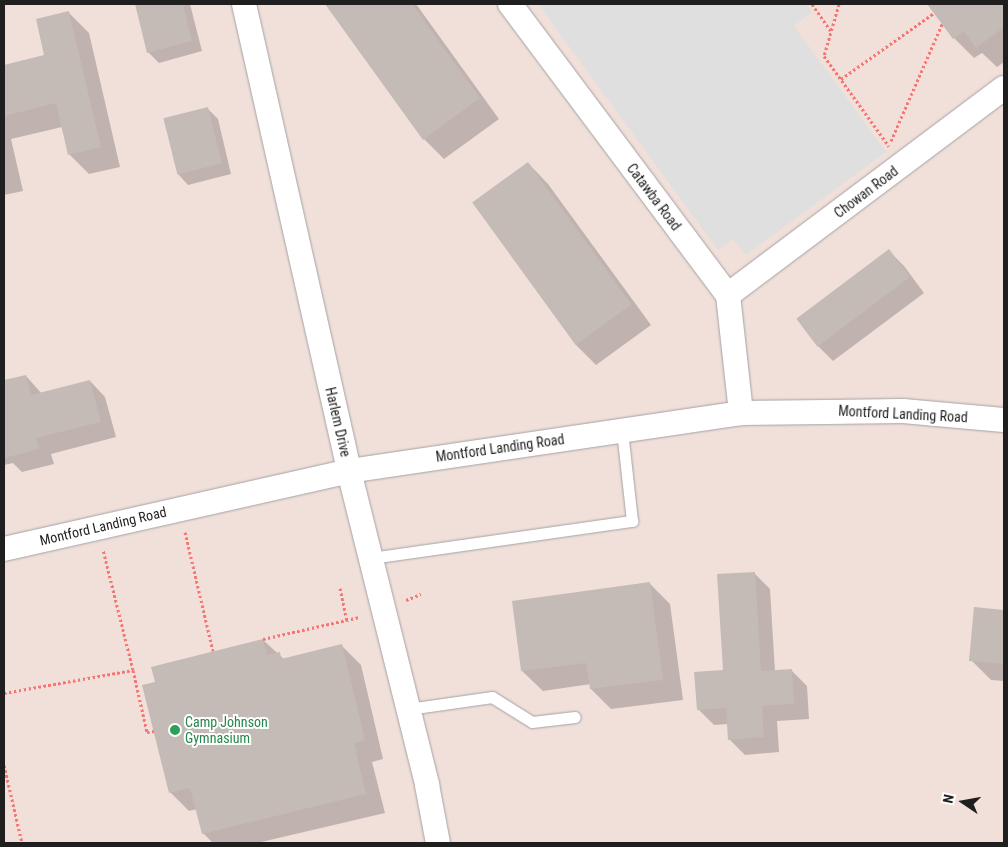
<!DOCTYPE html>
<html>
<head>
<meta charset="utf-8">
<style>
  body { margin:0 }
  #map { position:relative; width:1008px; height:847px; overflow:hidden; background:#f0ece6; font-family:"Roboto Condensed",sans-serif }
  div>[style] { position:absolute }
  .military>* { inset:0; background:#f1dfda; transform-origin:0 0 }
  .parking>* { inset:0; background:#dfdfdf }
  .shadow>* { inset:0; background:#0003 }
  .building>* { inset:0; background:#c4bbb6; transform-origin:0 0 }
  .path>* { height:3px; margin-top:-1.5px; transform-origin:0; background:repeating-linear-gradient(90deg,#f47773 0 2.5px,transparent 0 5px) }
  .roads { filter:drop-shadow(0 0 1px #a3a3a3) drop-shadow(0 0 1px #a3a3a3) }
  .service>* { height:11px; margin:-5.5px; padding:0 5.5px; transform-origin:5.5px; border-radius:5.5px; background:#fff }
  .minor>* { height:24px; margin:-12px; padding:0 12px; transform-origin:12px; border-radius:12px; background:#fff }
  .dots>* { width:14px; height:14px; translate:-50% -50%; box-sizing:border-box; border:2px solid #fff; border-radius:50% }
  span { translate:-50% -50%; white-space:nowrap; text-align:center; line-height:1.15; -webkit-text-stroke:4px #fff; paint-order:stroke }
  .street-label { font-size:14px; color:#1f1f1f }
  .leisure-label { font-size:14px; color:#27864d }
  .left { translate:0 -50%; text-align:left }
  .frame { position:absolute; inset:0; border:5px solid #1f1f1f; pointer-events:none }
  .north { position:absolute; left:938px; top:777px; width:50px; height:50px; -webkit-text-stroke:4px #fff; paint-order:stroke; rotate:282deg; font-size:14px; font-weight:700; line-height:20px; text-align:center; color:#1f1f1f }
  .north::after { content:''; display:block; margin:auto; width:18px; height:22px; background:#1f1f1f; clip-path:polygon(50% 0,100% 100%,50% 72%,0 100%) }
</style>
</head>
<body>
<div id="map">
  <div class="military">
    <div style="left:4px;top:4px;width:1000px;height:839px"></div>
  </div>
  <div class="parking">
    <div style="clip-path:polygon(538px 4px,806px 4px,812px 12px,794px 26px,886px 152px,746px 255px,733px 239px,718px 250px)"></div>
  </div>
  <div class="shadow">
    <div style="clip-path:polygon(136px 4px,190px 4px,202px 51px,159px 63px,148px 52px)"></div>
    <div style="clip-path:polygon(326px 4px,416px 4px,499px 119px,444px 159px,424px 139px)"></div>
    <div style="clip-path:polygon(939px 4px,1004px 4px,1004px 62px,997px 67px,982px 53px,974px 58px,954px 38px,933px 9px)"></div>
    <div style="clip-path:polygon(69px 13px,89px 33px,120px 167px,89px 174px,69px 154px,62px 127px,11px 139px,23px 191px,4px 195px,4px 66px,46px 56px)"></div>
    <div style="clip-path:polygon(207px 108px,218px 119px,231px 174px,188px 185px,178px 174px)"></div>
    <div style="clip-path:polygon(528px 163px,548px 184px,651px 325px,596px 365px,576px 345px)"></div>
    <div style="clip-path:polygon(889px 251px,904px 266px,924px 293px,833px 361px,818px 346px,798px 318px)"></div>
    <div style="clip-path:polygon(26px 376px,42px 394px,90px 381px,105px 397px,116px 437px,51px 454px,54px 464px,22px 472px,13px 463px,4px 465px,4px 382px)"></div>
    <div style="clip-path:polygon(754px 573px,770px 589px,775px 672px,791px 670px,807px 686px,809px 719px,777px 721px,779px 752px,745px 755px,729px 739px,728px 724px,714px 725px,698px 709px,725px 672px)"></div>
    <div style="clip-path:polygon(650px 584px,670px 604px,683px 700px,611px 709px,591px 689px,591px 684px,543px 691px,522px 671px)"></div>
    <div style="clip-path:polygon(975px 608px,1004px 611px,1004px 681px,991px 680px,971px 660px)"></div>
    <div style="clip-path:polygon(263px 640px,285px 660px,342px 646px,361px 665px,383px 759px,372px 762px,385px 813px,257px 843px,213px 843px,203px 833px,197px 809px,189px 811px,170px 792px,157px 683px)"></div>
  </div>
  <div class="building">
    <div style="clip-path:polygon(135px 4px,183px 4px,192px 41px,147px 53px)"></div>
    <div style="clip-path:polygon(325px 4px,412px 4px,480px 98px,423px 140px)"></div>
    <div style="clip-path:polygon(927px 4px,1004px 4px,1004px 27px,976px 48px,964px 32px,953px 39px)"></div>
    <div style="clip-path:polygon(69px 11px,101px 147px,68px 155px,56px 103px,4px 116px,4px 65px,44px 55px,36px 19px)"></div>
    <div style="left:208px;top:107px;width:58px;height:46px;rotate:76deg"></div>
    <div style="left:528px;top:162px;width:176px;height:69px;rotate:54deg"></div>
    <div style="left:889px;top:249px;width:35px;height:116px;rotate:53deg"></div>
    <div style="clip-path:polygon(26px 375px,31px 395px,90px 380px,101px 422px,36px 438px,39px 449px,4px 458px,4px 380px)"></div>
    <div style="clip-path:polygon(755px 572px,761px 671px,792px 669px,794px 704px,762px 706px,764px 737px,728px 740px,726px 708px,697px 710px,694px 672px,723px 670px,717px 574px)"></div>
    <div style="clip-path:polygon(650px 582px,663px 680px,590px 689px,586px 663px,521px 671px,512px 601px)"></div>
    <div style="clip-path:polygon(974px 607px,1004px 610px,1004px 664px,969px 661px)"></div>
    <div style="clip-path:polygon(263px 639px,267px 655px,280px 652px,281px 659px,342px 644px,365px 740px,354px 743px,366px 794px,202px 834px,190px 788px,169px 793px,142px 685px,155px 682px,151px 667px)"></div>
  </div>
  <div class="path">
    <div style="left:812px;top:4px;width:33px;rotate:55deg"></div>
    <div style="left:839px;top:4px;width:54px;rotate:106.1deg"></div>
    <div style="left:824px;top:56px;width:111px;rotate:54.2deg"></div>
    <div style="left:841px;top:79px;width:114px;rotate:-35.4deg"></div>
    <div style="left:891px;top:141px;width:128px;rotate:-66.4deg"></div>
    <div style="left:185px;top:532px;width:122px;rotate:76.8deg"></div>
    <div style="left:340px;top:588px;width:33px;rotate:78deg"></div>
    <div style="left:406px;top:600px;width:16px;rotate:-22deg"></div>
    <div style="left:263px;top:639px;width:99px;rotate:-12.8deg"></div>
    <div style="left:133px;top:670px;width:64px;rotate:77.3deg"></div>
    <div style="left:147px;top:732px;width:7px;rotate:-8deg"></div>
    <div style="left:4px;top:693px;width:131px;rotate:-10.1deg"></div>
    <div style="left:133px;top:670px;width:124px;rotate:-104deg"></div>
    <div style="left:4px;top:765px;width:80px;rotate:77deg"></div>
  </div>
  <div class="roads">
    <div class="service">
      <div style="left:371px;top:558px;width:264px;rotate:-8.1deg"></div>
      <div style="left:632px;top:521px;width:92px;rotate:-96.3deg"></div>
      <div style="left:408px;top:709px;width:85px;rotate:-8.1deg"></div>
      <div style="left:492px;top:697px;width:47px;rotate:32deg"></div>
      <div style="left:532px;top:722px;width:43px;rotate:-6.6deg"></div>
    </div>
    <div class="minor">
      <div style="left:244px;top:4px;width:479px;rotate:77.3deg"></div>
      <div style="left:349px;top:471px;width:324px;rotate:76deg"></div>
      <div style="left:427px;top:785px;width:59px;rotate:79.3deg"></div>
      <div style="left:510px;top:4px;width:364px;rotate:53.2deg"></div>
      <div style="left:728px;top:295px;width:119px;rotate:83.7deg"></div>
      <div style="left:728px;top:295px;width:345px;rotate:-36.9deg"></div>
      <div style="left:4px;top:549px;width:354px;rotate:-12.7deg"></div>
      <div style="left:349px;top:471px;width:396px;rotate:-8.4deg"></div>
      <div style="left:741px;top:413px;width:162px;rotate:-0.7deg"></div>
      <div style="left:903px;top:411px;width:101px;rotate:5.1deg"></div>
    </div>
  </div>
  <div class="dots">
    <div style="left:175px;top:730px;background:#2e9e5b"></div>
  </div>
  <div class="street-label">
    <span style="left:866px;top:192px;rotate:-37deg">Chowan Road</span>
    <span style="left:654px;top:197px;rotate:53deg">Catawba Road</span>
    <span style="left:903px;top:414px;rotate:3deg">Montford Landing Road</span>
    <span style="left:338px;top:422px;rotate:77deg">Harlem Drive</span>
    <span style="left:500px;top:448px;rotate:-8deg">Montford Landing Road</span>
    <span style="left:103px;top:526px;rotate:-13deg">Montford Landing Road</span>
  </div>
  <div class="leisure-label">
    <span class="left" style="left:185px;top:730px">Camp Johnson<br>Gymnasium</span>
  </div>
  <div class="frame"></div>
  <div class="north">N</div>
</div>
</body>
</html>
